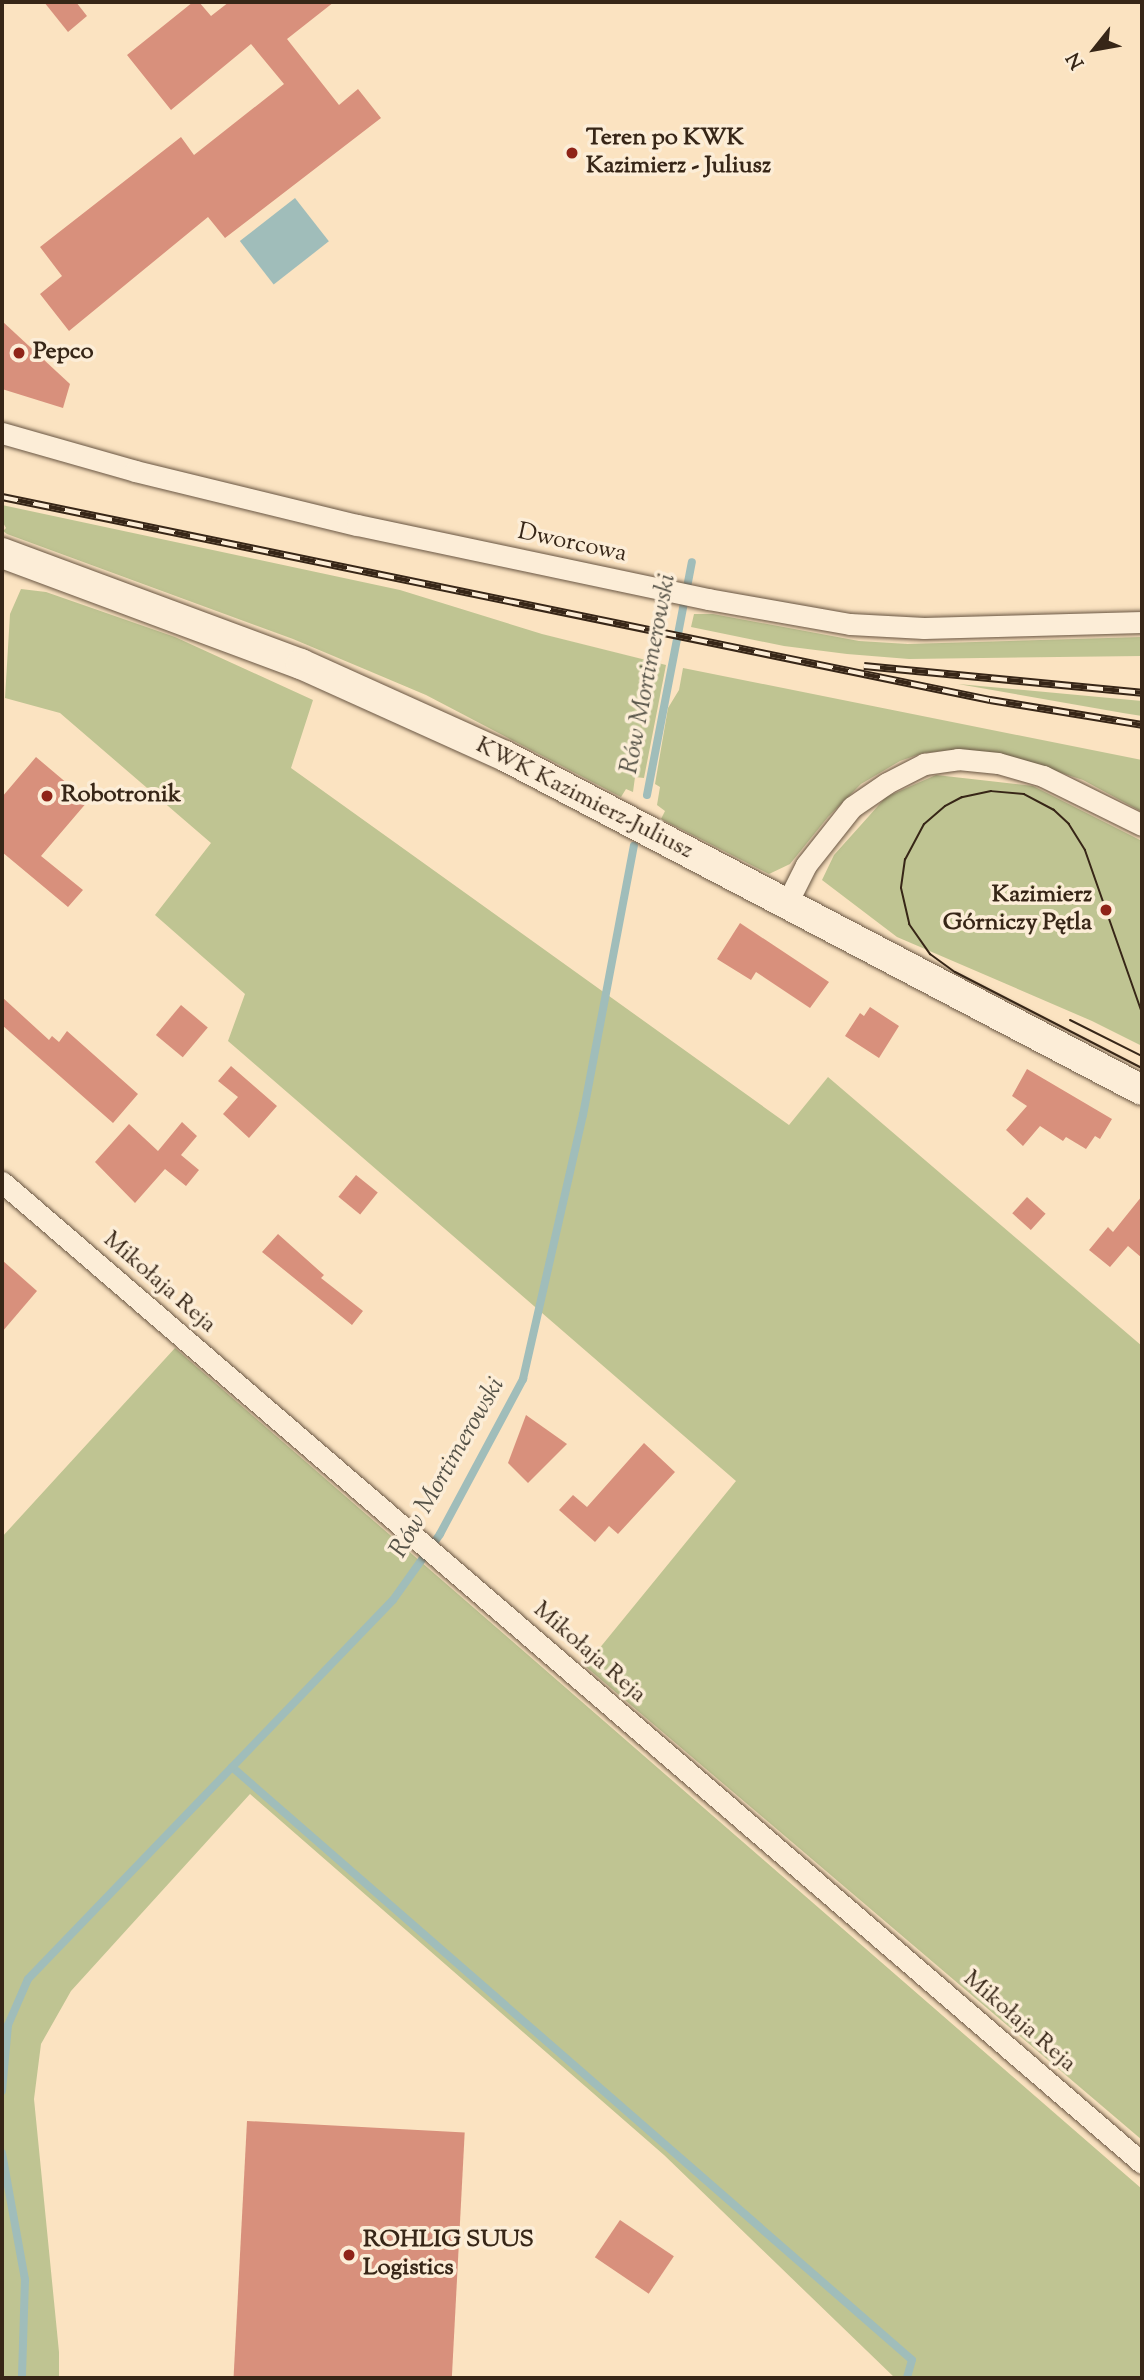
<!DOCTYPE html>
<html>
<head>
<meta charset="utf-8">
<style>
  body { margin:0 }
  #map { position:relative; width:1144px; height:2380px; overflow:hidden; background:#fbe3c1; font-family:"Sorts Mill Goudy",serif }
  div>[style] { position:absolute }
  .green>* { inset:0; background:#bfc492 }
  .water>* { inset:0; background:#a0bdba; transform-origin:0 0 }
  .stream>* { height:8px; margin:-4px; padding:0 4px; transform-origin:4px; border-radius:4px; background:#a0bdba }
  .building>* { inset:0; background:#d8907c; transform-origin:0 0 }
  .roads { filter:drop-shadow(0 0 2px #685542) drop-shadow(0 0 2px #685542) }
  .street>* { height:21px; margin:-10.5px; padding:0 10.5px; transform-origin:10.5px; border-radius:10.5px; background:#fcedd7 }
  .secondary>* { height:30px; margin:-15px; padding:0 15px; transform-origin:15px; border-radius:15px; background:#fcedd7 }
  .tram>* { height:2px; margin:-1px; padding:0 1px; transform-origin:1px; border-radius:1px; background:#372617 }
  .rail>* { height:8px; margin-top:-4px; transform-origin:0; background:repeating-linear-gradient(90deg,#fcedd7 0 16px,#372617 0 32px); box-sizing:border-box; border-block:2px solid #372617 }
  .dots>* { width:19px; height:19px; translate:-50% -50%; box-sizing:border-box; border:4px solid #fcedd7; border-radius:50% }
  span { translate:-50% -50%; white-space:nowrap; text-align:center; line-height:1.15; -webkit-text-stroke:7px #fcedd7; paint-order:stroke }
  .poi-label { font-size:24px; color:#372617; font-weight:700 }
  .left { translate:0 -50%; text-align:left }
  .right { translate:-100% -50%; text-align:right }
  .street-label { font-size:24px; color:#372617 }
  .water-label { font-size:26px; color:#565348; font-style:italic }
  .frame { position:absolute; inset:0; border:4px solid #372617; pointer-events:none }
  .north { position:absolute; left:1060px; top:14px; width:70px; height:70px; -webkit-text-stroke:5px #fcedd7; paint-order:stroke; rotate:239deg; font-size:19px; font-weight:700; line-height:28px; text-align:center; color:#372617 }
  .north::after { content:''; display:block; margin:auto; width:24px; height:32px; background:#372617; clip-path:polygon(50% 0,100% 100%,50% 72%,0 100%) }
</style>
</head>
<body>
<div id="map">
  <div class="green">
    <div style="clip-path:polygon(2px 505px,400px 590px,542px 634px,666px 665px,644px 778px,635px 777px,633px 792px,626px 789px,621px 797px,426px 695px,362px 668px,293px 639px,7px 534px,3px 531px,6px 528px,2px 521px)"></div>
    <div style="clip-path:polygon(21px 589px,46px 592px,175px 637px,313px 700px,291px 768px,789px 1125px,828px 1077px,1142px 1346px,1142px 2140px,585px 1666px,736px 1481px,228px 1041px,245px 994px,155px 915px,211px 843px,60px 713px,5px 698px,10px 614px)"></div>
    <div style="clip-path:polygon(694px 614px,713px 614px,859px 641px,908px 644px,1142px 637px,1142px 656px,909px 659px,847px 654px,784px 646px,691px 627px)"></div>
    <div style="clip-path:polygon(683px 668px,1142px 760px,1142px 812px,1083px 780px,1013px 757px,951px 750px,923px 753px,900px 761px,861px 784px,828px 817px,790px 864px,769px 874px,661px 819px,665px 811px,657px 805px,660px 787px,655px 784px,668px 708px,679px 690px)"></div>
    <div style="clip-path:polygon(958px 684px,1142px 701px,1142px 716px,1123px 713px)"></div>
    <div style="clip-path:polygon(936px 775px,1033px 786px,1142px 841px,1142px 1046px,1092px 1021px,897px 937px,822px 880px,834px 855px,886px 797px)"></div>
    <div style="clip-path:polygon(175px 1348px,1142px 2189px,1142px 2378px,895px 2378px,664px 2155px,250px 1794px,71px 1991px,41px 2044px,34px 2099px,59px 2352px,59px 2378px,2px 2378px,2px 1537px)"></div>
  </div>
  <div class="water">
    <div style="left:295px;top:198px;width:55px;height:70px;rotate:52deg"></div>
  </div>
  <div class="stream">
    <div style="left:647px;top:795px;width:237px;rotate:-79.1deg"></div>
    <div style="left:232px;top:1767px;width:902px;rotate:41.09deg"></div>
    <div style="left:912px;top:2360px;width:19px;rotate:106deg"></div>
    <div style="left:2px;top:2091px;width:66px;rotate:-84.8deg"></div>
    <div style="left:8px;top:2025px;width:50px;rotate:-66.5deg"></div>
    <div style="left:28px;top:1979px;width:526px;rotate:-46.08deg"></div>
    <div style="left:393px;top:1600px;width:81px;rotate:-54.5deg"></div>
    <div style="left:440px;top:1534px;width:176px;rotate:-61.8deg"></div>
    <div style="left:523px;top:1379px;width:271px;rotate:-77.2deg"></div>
    <div style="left:583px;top:1115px;width:274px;rotate:-79.3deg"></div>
    <div style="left:2px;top:2153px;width:129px;rotate:79.7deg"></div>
    <div style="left:25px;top:2280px;width:98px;rotate:91.8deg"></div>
  </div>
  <div class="building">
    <div style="clip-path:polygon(44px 2px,76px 2px,87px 16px,68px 32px)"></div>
    <div style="clip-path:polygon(193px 2px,199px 2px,211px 16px,229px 2px,334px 2px,287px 39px,339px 105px,358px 89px,381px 118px,225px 238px,208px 217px,69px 331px,40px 294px,62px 276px,40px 247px,181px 137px,194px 155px,284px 84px,251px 44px,171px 110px,127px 55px)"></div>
    <div style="clip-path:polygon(2px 321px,70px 384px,63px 408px,2px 389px)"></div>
    <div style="clip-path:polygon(36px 757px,88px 801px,41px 856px,83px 890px,68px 907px,2px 852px,2px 797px)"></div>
    <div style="clip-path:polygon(740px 923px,829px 982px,810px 1008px,756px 972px,751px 980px,717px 959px)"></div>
    <div style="clip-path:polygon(2px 997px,49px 1040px,52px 1036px,59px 1042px,67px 1031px,138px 1094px,113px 1123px,2px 1025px)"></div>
    <div style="left:181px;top:1005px;width:35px;height:39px;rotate:40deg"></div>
    <div style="clip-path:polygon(870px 1007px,899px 1026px,879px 1058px,845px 1036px,860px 1013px,864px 1016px)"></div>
    <div style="clip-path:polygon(231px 1066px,277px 1106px,249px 1138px,223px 1114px,238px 1097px,218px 1081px)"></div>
    <div style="clip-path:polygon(1027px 1069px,1112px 1119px,1100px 1139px,1095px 1136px,1086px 1149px,1066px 1137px,1063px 1141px,1040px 1126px,1023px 1146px,1006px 1130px,1027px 1106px,1012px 1096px)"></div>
    <div style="clip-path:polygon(182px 1122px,197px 1136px,181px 1155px,199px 1170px,186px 1186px,165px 1169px,135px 1203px,95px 1162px,129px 1124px,158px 1151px)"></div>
    <div style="left:356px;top:1175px;width:28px;height:28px;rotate:39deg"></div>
    <div style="clip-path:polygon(1142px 1196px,1142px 1258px,1128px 1246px,1110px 1267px,1089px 1250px,1108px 1227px,1113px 1232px)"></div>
    <div style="left:1027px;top:1197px;width:25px;height:22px;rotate:42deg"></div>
    <div style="clip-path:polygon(278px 1234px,324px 1275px,321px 1278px,363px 1311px,352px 1325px,262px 1252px)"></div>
    <div style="clip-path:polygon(2px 1260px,37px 1291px,2px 1332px)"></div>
    <div style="clip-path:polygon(526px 1415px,567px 1444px,528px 1483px,508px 1463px)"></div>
    <div style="clip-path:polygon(644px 1443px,675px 1472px,618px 1534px,609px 1526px,595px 1542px,559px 1510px,573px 1495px,587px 1507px)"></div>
    <div style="left:247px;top:2121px;width:218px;height:257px;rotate:3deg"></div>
    <div style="left:620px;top:2220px;width:65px;height:45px;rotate:34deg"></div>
  </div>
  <div class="roads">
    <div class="street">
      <div style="left:2px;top:433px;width:138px;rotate:15.9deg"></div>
      <div style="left:135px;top:471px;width:228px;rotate:13.7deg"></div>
      <div style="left:357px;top:525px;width:359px;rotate:11.9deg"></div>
      <div style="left:708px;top:599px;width:144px;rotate:10deg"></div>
      <div style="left:850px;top:624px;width:74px;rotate:3.1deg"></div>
      <div style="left:924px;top:628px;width:218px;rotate:-1.6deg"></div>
      <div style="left:786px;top:905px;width:45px;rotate:-63.4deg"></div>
      <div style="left:806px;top:865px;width:74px;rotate:-51.6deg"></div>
      <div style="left:852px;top:807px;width:42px;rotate:-34.4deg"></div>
      <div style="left:887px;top:783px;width:42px;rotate:-27.2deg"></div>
      <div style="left:924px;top:764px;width:34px;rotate:-8deg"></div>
      <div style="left:958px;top:759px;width:40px;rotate:5.7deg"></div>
      <div style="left:998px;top:763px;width:47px;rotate:16.1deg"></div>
      <div style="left:1043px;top:776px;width:110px;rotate:26.3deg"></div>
      <div style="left:2px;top:1182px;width:1504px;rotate:40.71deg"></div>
    </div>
    <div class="secondary">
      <div style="left:2px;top:553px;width:319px;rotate:20.4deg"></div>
      <div style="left:301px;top:664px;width:224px;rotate:24.3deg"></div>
      <div style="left:505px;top:756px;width:719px;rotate:27.67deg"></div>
    </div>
  </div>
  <div class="tram">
    <div style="left:1142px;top:1013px;width:173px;rotate:-109.3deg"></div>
    <div style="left:1085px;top:850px;width:31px;rotate:-122deg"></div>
    <div style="left:1069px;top:824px;width:21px;rotate:-137deg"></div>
    <div style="left:1054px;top:810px;width:34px;rotate:-152deg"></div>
    <div style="left:1024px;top:794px;width:33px;rotate:-175deg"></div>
    <div style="left:991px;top:791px;width:30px;rotate:168deg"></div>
    <div style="left:962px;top:797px;width:19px;rotate:152deg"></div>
    <div style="left:945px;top:806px;width:28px;rotate:139deg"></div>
    <div style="left:924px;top:824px;width:40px;rotate:118deg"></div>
    <div style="left:905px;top:859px;width:29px;rotate:98deg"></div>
    <div style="left:901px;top:888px;width:37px;rotate:77deg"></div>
    <div style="left:909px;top:924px;width:37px;rotate:55deg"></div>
    <div style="left:930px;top:954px;width:31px;rotate:36deg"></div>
    <div style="left:955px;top:972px;width:210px;rotate:27.2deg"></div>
    <div style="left:1070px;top:1020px;width:80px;rotate:26.6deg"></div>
  </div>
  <div class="rail">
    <div style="left:2px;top:497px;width:1009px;rotate:11.61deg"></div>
    <div style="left:990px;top:700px;width:154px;rotate:9.3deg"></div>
    <div style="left:864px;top:666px;width:279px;rotate:5.5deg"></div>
  </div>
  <div class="dots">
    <div style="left:572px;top:153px;background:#8f2418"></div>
    <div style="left:19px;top:353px;background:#8f2418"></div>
    <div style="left:47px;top:796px;background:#8f2418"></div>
    <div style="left:1106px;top:910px;background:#8f2418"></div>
    <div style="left:349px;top:2255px;background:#8f2418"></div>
  </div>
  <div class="poi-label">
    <span class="left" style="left:586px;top:153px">Teren po KWK<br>Kazimierz - Juliusz</span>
    <span class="left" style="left:33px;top:353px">Pepco</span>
    <span class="left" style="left:61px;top:796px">Robotronik</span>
    <span class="right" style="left:1092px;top:910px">Kazimierz<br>Górniczy Pętla</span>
    <span class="left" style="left:363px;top:2255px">ROHLIG SUUS<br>Logistics</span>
  </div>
  <div class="street-label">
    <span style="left:572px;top:544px;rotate:12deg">Dworcowa</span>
    <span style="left:584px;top:799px;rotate:27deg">KWK Kazimierz-Juliusz</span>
    <span style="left:159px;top:1283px;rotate:41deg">Mikołaja Reja</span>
    <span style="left:589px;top:1653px;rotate:41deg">Mikołaja Reja</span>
    <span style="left:1019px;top:2022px;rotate:41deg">Mikołaja Reja</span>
  </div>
  <div class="water-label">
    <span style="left:649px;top:674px;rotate:-79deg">Rów Mortimerowski</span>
    <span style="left:448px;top:1468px;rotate:-60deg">Rów Mortimerowski</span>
  </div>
  <div class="frame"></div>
  <div class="north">N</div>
</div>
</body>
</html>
